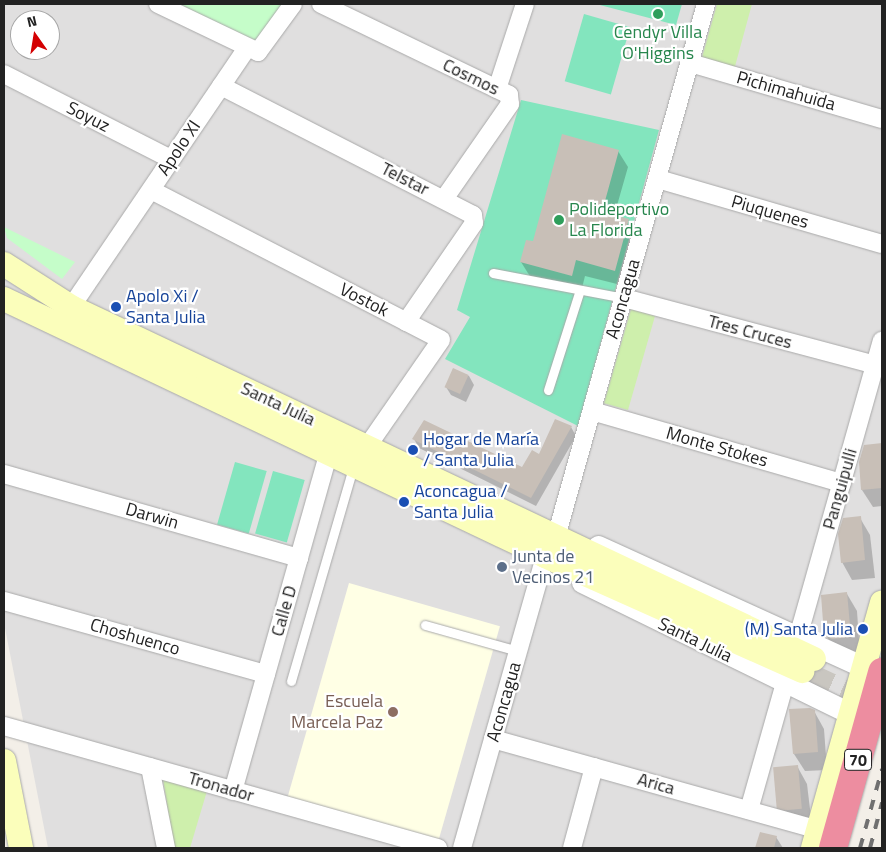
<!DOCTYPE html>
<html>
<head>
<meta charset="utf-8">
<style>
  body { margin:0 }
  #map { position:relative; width:886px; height:852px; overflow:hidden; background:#f3efe8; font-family:"Titillium Web",sans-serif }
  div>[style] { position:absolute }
  .residential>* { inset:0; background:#e0dfdf }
  .education>* { inset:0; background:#ffffe5; transform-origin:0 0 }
  .grass>* { inset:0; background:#ceefac; transform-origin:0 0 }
  .park>* { inset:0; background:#c5fdc9 }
  .pitch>* { inset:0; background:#83e5be; transform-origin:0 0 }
  .shadow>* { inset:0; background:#0003 }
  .building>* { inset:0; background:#c8bfb7; transform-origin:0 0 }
  .secondary-tunnel>* { height:24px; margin-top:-12px; transform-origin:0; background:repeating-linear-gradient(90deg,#c9c6c0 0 24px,transparent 0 36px) }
  .roads { filter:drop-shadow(0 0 1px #a9a9a9) drop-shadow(0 0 1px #a9a9a9) }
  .service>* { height:9px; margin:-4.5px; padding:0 4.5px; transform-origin:4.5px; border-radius:4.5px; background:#fff }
  .minor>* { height:18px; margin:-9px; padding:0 9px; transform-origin:9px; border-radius:9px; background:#fff }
  .tertiary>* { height:21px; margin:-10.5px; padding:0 10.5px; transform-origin:10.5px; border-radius:10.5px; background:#fff }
  .secondary>* { height:24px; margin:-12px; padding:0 12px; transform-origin:12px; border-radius:12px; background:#fbfebb }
  .motorway>* { height:28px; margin:-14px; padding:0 14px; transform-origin:14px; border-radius:14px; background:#ed8da0 }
  .rail>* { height:4px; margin-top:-2px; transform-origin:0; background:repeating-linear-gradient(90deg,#707070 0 10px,transparent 0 20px) }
  .dots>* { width:14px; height:14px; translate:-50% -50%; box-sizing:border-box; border:2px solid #fff; border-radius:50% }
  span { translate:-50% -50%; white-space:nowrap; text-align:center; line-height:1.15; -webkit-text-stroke:4.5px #fff; paint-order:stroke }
  .shield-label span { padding:1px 4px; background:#fff; border:1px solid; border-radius:4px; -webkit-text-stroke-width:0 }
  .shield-label { font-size:16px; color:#222; font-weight:700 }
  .leisure-label { font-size:18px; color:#27864d }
  .left { translate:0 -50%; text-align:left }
  .street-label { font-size:18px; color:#222 }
  .transit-label { font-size:18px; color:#164399 }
  .right { translate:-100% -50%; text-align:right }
  .service-label { font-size:18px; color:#4e5e75 }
  .education-label { font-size:18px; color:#785e54 }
  .frame { position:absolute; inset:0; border:5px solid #222; pointer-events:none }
  .north { position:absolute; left:10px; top:10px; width:50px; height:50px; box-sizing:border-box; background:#fff; border:1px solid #a7a7a7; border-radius:50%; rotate:347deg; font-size:14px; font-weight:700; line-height:20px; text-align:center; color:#222 }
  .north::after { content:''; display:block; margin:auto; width:18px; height:22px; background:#d40002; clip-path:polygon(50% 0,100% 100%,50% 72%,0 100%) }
</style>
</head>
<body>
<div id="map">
  <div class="residential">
    <div style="clip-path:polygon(evenodd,4px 4px,882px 4px,882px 593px,808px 848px,48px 848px,4px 623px,4px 4px,20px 20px,50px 20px,50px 50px,20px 50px,20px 20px)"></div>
  </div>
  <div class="education">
    <div style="left:349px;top:583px;width:157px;height:225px;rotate:16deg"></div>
  </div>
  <div class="grass">
    <div style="clip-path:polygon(717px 4px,752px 4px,734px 70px,701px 61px)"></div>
    <div style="left:631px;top:309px;width:25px;height:98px;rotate:16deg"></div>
    <div style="clip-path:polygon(163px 779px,207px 791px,190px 848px,174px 848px)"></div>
  </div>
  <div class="park">
    <div style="clip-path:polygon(169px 4px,288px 4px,260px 44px)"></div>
    <div style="clip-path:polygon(4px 227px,75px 262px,62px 279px,7px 238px)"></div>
  </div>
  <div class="pitch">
    <div style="clip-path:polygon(596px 4px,682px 4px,676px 25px)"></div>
    <div style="left:584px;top:14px;width:48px;height:70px;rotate:16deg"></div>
    <div style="clip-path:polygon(521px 100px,659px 130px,578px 426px,445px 359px,470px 317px,457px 310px)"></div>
    <div style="left:235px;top:462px;width:33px;height:65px;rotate:16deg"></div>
    <div style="left:273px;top:471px;width:33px;height:65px;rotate:16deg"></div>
  </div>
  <div class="shadow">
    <div style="clip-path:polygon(618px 151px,628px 167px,614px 216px,629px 220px,638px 236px,625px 286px,585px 276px,581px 292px,531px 278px,521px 262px,533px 243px)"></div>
    <div style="clip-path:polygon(453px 369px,469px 376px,474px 385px,466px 402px,451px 395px,446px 387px)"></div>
    <div style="clip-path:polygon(571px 427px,576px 436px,536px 506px,419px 448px,414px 439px,523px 469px)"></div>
    <div style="clip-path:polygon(882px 444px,882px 506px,873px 507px,862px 490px,865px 446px)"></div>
    <div style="clip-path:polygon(860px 518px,870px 535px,875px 578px,852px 580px,842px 562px)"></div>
    <div style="clip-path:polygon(847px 594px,857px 611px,860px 655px,836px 653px,826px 635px)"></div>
    <div style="clip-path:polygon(814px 711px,824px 729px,827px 770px,805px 771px,794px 754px)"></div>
    <div style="clip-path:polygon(797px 766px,807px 784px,812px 826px,789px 825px,778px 807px)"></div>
    <div style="clip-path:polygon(761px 833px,776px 837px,783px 848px,757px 848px)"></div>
  </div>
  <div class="building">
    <div style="clip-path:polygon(562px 134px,619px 150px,602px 212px,629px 219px,615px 271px,576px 260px,572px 276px,520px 262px,526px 240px,533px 241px)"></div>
    <div style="left:453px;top:368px;width:17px;height:21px;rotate:24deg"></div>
    <div style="clip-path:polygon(555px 419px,572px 426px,531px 498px,412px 439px,424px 420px,522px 467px,532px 450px,539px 454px)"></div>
    <div style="clip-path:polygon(882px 443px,882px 488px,861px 490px,859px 462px,864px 445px)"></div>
    <div style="clip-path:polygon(861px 516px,865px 560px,841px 563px,838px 534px,843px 518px)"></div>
    <div style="clip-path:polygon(847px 592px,851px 637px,832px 639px,824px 635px,821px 595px)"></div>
    <div style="clip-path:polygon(810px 708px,815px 710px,818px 752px,793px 754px,789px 709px)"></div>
    <div style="left:798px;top:765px;width:44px;height:25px;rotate:85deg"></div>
    <div style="clip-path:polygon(760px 832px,777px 836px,774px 848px,755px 848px)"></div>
  </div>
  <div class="secondary-tunnel">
    <div style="left:809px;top:675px;width:71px;rotate:25.1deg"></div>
  </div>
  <div class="roads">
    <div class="service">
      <div style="left:493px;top:273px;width:133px;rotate:10.8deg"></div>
      <div style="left:548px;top:390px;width:105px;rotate:-72.3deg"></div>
      <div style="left:425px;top:625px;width:97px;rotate:15.6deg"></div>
      <div style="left:291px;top:681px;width:223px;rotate:-73.8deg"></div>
    </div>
    <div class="minor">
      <div style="left:158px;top:4px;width:111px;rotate:25.6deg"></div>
      <div style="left:258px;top:52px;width:59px;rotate:-53.9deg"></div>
      <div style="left:321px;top:4px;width:209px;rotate:25.8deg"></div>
      <div style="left:509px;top:95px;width:9px;rotate:84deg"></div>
      <div style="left:510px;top:104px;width:116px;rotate:124.8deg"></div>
      <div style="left:690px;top:63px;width:200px;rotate:16.3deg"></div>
      <div style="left:4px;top:74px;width:187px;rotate:27deg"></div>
      <div style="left:221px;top:86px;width:283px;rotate:27.1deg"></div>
      <div style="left:473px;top:215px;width:8px;rotate:83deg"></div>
      <div style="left:474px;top:223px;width:120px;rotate:124.5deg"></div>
      <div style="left:497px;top:89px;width:89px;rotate:-71.8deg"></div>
      <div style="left:658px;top:179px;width:233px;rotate:16.2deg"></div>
      <div style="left:151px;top:190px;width:326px;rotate:27.3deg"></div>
      <div style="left:441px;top:340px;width:142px;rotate:124.7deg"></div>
      <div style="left:624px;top:298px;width:261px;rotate:14.9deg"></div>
      <div style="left:71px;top:307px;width:313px;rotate:-55.8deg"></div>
      <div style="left:592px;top:411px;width:260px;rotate:16.1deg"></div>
      <div style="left:4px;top:474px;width:307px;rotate:15.9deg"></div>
      <div style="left:556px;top:537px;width:554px;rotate:-74.28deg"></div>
      <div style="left:4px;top:601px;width:272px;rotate:15.6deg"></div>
      <div style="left:798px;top:637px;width:308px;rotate:-74.2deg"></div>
      <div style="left:4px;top:726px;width:451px;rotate:15.7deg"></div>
      <div style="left:493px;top:739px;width:337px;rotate:15.6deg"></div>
      <div style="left:150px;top:767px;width:83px;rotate:78.8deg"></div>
      <div style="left:233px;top:791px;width:363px;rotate:-74.2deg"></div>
      <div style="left:749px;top:810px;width:132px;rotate:-74.2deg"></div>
      <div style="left:462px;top:848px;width:304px;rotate:-74.1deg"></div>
      <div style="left:572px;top:848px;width:84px;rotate:-74.8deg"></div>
    </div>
    <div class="tertiary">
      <div style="left:598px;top:546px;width:292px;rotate:24.5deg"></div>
      <div style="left:582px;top:582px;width:300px;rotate:26.1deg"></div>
    </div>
    <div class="secondary">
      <div style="left:4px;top:264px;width:80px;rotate:32.7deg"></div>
      <div style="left:71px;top:307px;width:822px;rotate:25.35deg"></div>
      <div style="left:4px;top:299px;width:599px;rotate:25.41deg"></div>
      <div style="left:545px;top:556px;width:282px;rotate:24.1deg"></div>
      <div style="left:4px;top:761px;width:89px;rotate:78.9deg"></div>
      <div style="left:813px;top:848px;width:255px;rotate:-74.3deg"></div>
    </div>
    <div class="motorway">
      <div style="left:833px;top:848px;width:183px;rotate:-74.4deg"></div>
    </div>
  </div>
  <div class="rail">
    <div style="left:860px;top:848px;width:82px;rotate:-74.4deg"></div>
    <div style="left:870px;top:848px;width:47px;rotate:-75.1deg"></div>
  </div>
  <div class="dots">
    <div style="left:658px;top:14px;background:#2e9e5b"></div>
    <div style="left:559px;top:220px;background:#2e9e5b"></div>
    <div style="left:116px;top:307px;background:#1a4fb4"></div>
    <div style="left:413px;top:450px;background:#1a4fb4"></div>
    <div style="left:404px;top:502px;background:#1a4fb4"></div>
    <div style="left:502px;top:567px;background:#5c6f8a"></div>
    <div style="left:863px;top:629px;background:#1a4fb4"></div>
    <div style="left:393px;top:712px;background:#8d6e63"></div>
  </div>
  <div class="shield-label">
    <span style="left:858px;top:760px">70</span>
  </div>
  <div class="leisure-label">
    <span style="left:658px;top:43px">Cendyr Villa<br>O'Higgins</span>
    <span class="left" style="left:569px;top:220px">Polideportivo<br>La Florida</span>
  </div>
  <div class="street-label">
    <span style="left:471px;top:77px;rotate:26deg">Cosmos</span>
    <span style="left:786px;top:91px;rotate:16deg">Pichimahuida</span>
    <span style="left:88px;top:117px;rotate:27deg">Soyuz</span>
    <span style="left:179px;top:148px;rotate:-56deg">Apolo XI</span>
    <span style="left:405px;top:179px;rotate:27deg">Telstar</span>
    <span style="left:770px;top:212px;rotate:16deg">Piuquenes</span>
    <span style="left:623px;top:299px;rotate:-74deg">Aconcagua</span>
    <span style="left:364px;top:300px;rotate:27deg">Vostok</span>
    <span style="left:750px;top:332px;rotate:15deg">Tres Cruces</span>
    <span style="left:278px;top:404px;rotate:25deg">Santa Julia</span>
    <span style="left:717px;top:447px;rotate:16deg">Monte Stokes</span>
    <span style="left:840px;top:489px;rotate:-74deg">Panguipulli</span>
    <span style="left:152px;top:516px;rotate:16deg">Darwin</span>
    <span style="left:284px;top:611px;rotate:-74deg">Calle D</span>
    <span style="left:135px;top:637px;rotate:16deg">Choshuenco</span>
    <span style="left:695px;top:640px;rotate:26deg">Santa Julia</span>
    <span style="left:504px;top:702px;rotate:-74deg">Aconcagua</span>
    <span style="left:656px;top:784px;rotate:16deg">Arica</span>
    <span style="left:221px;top:787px;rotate:16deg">Tronador</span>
  </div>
  <div class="transit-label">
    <span class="left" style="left:126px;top:307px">Apolo Xi /<br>Santa Julia</span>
    <span class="left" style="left:423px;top:450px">Hogar de María<br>/ Santa Julia</span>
    <span class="left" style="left:414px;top:502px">Aconcagua /<br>Santa Julia</span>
    <span class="right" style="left:853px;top:629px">(M) Santa Julia</span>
  </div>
  <div class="service-label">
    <span class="left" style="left:512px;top:567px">Junta de<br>Vecinos 21</span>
  </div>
  <div class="education-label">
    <span class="right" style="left:383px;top:712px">Escuela<br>Marcela Paz</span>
  </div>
  <div class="frame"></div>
  <div class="north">N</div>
</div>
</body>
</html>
